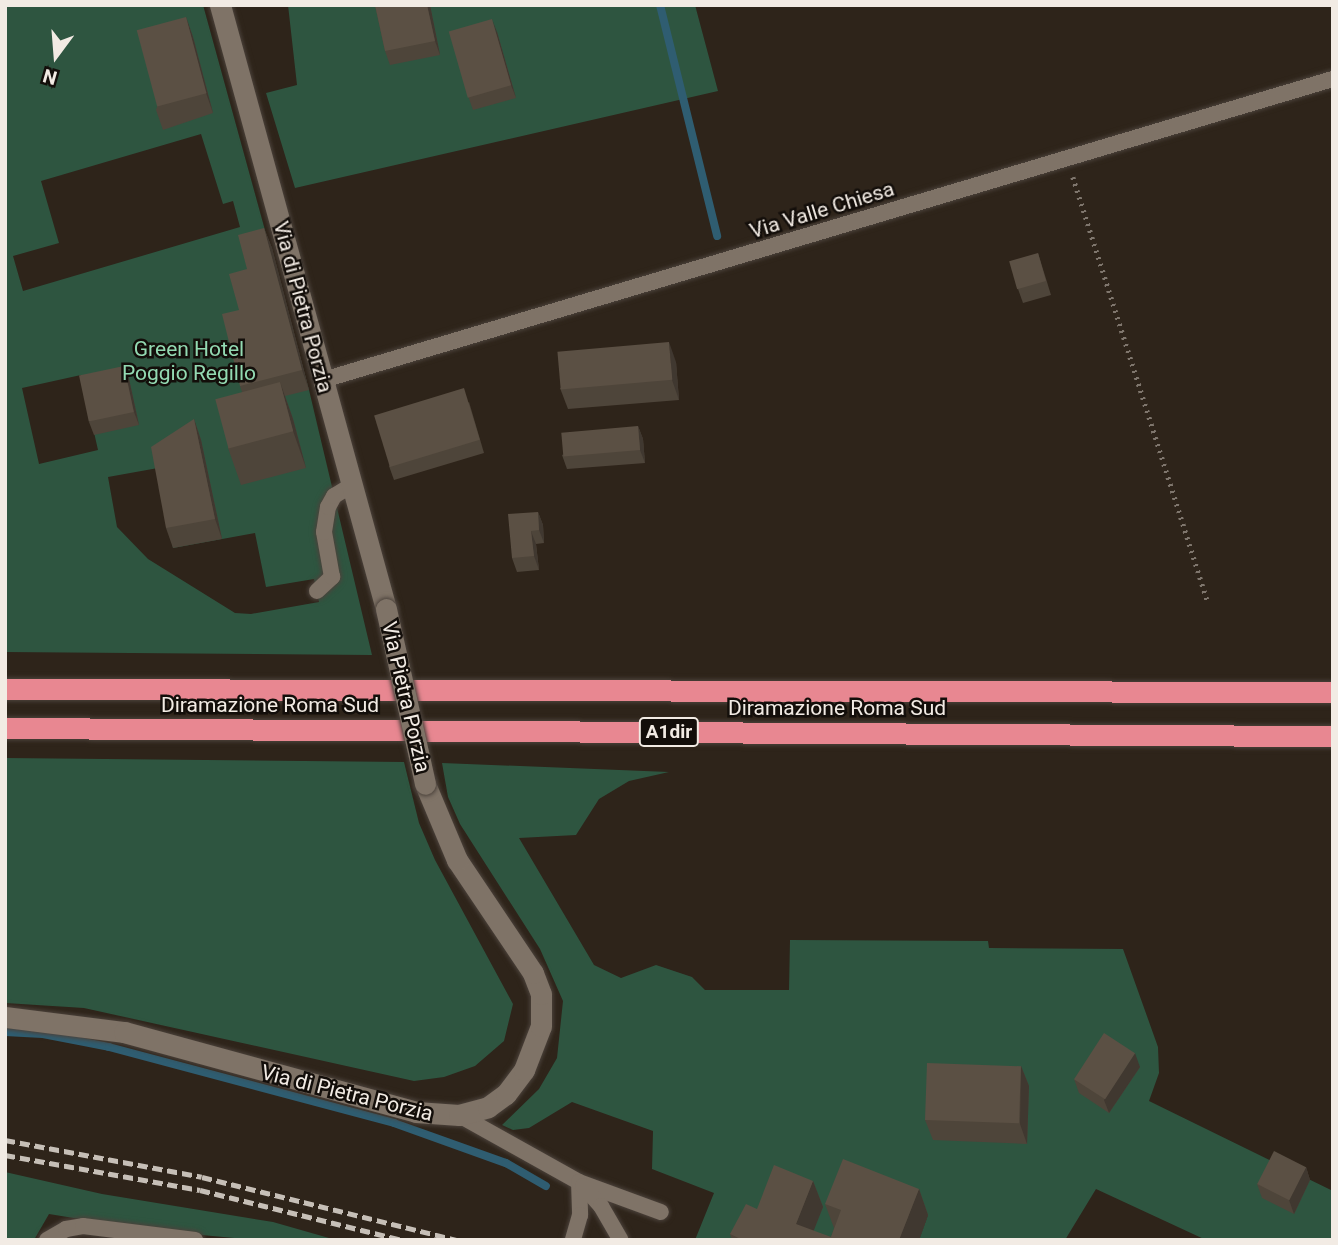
<!DOCTYPE html>
<html>
<head>
<meta charset="utf-8">
<style>
  body { margin:0 }
  #map { position:relative; width:1338px; height:1245px; overflow:hidden; background:#2e241a; font-family:Roboto,sans-serif }
  div>[style] { position:absolute }
  .green>* { inset:0; background:#2e5540 }
  .stream>* { height:8px; margin:-4px; padding:0 4px; transform-origin:4px; border-radius:4px; background:#2f5d71 }
  .path>* { height:4.5px; margin-top:-2.25px; transform-origin:0; background:repeating-linear-gradient(90deg,#7f766d 0 2px,transparent 0 7px) }
  .roads { filter:drop-shadow(0 0 2px #4b423b) drop-shadow(0 0 2px #4b423b) }
  .lane>* { height:16px; margin:-8px; padding:0 8px; transform-origin:8px; border-radius:8px; background:#7f7367 }
  .secondary>* { height:21px; margin:-10.5px; padding:0 10.5px; transform-origin:10.5px; border-radius:10.5px; background:#7f7367 }
  .highway>* { height:21px; margin:-10.5px; padding:0 10.5px; transform-origin:10.5px; border-radius:10.5px; background:#e88791 }
  .rail>* { height:5px; margin-top:-2.5px; transform-origin:0; background:repeating-linear-gradient(90deg,#c6bfb7 0 10px,transparent 0 15px) }
  .bridges { filter:drop-shadow(0 0 2px #4b423b) drop-shadow(0 0 2px #4b423b) }
  .secondary-bridge>* { height:21px; margin:-10.5px; padding:0 10.5px; transform-origin:10.5px; border-radius:10.5px; background:#7f7367 }
  .wall>* { inset:0; background:#4e453a }
  .shaded-wall>* { inset:0; background:#403830 }
  .building>* { inset:0; background:#5b5044; transform-origin:0 0 }
  span { translate:-50% -50%; white-space:nowrap; text-align:center; line-height:1.15; -webkit-text-stroke:5px #130e0a; paint-order:stroke }
  .shield-label span { padding:2px 5px; background:#130e0a; border:2px solid; border-radius:5px; -webkit-text-stroke-width:0 }
  .shield-label { font-size:19px; color:#f2ebe4; font-weight:700 }
  .street-label { font-size:21px; color:#f2ebe4 }
  .park-label { font-size:21px; color:#93dab2 }
  .frame { position:absolute; inset:0; border:7px solid #f2ebe4; pointer-events:none }
  .north { position:absolute; left:21px; top:21px; width:70px; height:70px; -webkit-text-stroke:5px #130e0a; paint-order:stroke; rotate:196deg; font-size:19px; font-weight:700; line-height:28px; text-align:center; color:#f2ebe4 }
  .north::after { content:''; display:block; margin:auto; width:24px; height:32px; background:#f2ebe4; clip-path:polygon(50% 0,100% 100%,50% 72%,0 100%) }
</style>
</head>
<body>
<div id="map">
  <div class="green">
    <div style="clip-path:polygon(evenodd,5px 5px,203px 5px,309px 390px,372px 655px,5px 652px,5px 5px,201px 134px,223px 204px,233px 201px,240px 227px,23px 291px,13px 256px,59px 243px,41px 181px,201px 134px,5px 5px,81px 375px,98px 450px,39px 464px,22px 388px,81px 375px,5px 5px,158px 468px,173px 548px,255px 533px,266px 587px,314px 579px,319px 602px,251px 614px,235px 613px,148px 559px,117px 527px,108px 477px,158px 468px)"></div>
    <div style="clip-path:polygon(288px 5px,695px 5px,718px 91px,295px 188px,266px 93px,297px 85px)"></div>
    <div style="clip-path:polygon(5px 758px,404px 762px,419px 823px,435px 860px,513px 1004px,504px 1041px,475px 1066px,444px 1077px,414px 1081px,84px 1008px,5px 1003px)"></div>
    <div style="clip-path:polygon(442px 763px,669px 772px,629px 781px,599px 799px,576px 835px,519px 838px,594px 965px,621px 978px,656px 965px,692px 977px,705px 990px,789px 990px,790px 940px,988px 941px,989px 948px,1123px 949px,1158px 1047px,1159px 1073px,1149px 1101px,1333px 1191px,1333px 1240px,1206px 1240px,1096px 1189px,1065px 1240px,919px 1240px,928px 1215px,849px 1240px,695px 1240px,714px 1193px,652px 1169px,653px 1131px,572px 1102px,529px 1128px,513px 1130px,502px 1125px,539px 1089px,557px 1058px,563px 1001px,540px 949px,460px 824px,448px 797px)"></div>
    <div style="clip-path:polygon(5px 1172px,102px 1194px,273px 1222px,336px 1240px,257px 1240px,147px 1230px,49px 1214px,34px 1240px,5px 1240px)"></div>
  </div>
  <div class="stream">
    <div style="left:660px;top:5px;width:238px;rotate:76.1deg"></div>
    <div style="left:5px;top:1032px;width:38px;rotate:3deg"></div>
    <div style="left:43px;top:1034px;width:67px;rotate:11.1deg"></div>
    <div style="left:109px;top:1047px;width:295px;rotate:14.9deg"></div>
    <div style="left:394px;top:1123px;width:119px;rotate:19.7deg"></div>
    <div style="left:506px;top:1163px;width:46px;rotate:29.9deg"></div>
  </div>
  <div class="path">
    <div style="left:1073px;top:177px;width:444px;rotate:72.4deg"></div>
  </div>
  <div class="roads">
    <div class="lane">
      <div style="left:323px;top:380px;width:1054px;rotate:-16.6deg"></div>
      <div style="left:317px;top:591px;width:21px;rotate:-43deg"></div>
      <div style="left:332px;top:577px;width:46px;rotate:-100.1deg"></div>
      <div style="left:324px;top:532px;width:25px;rotate:-81deg"></div>
      <div style="left:328px;top:507px;width:13px;rotate:-61deg"></div>
      <div style="left:334px;top:496px;width:21px;rotate:-31deg"></div>
      <div style="left:459px;top:1115px;width:137px;rotate:29.2deg"></div>
      <div style="left:579px;top:1182px;width:33px;rotate:88deg"></div>
      <div style="left:580px;top:1215px;width:26px;rotate:106deg"></div>
      <div style="left:579px;top:1182px;width:87px;rotate:20.1deg"></div>
      <div style="left:583px;top:1186px;width:27px;rotate:48deg"></div>
      <div style="left:601px;top:1206px;width:39px;rotate:60deg"></div>
      <div style="left:47px;top:1240px;width:22px;rotate:-30deg"></div>
      <div style="left:66px;top:1229px;width:17px;rotate:-10deg"></div>
      <div style="left:83px;top:1226px;width:113px;rotate:7.1deg"></div>
    </div>
    <div class="secondary">
      <div style="left:220px;top:5px;width:626px;rotate:74.63deg"></div>
      <div style="left:5px;top:1017px;width:120px;rotate:7.2deg"></div>
      <div style="left:124px;top:1032px;width:303px;rotate:15.3deg"></div>
      <div style="left:416px;top:1112px;width:43px;rotate:4deg"></div>
      <div style="left:459px;top:1115px;width:30px;rotate:-15deg"></div>
      <div style="left:488px;top:1107px;width:22px;rotate:-36deg"></div>
      <div style="left:506px;top:1094px;width:30px;rotate:-53deg"></div>
      <div style="left:524px;top:1070px;width:47px;rotate:-68.9deg"></div>
      <div style="left:541px;top:1026px;width:32px;rotate:-90deg"></div>
      <div style="left:541px;top:994px;width:22px;rotate:-111deg"></div>
      <div style="left:533px;top:973px;width:136px;rotate:-123.9deg"></div>
      <div style="left:457px;top:860px;width:82px;rotate:-112.8deg"></div>
    </div>
    <div class="highway">
      <div style="left:5px;top:689px;width:1328px;rotate:0.13deg"></div>
      <div style="left:5px;top:728px;width:1328px;rotate:0.35deg"></div>
    </div>
  </div>
  <div class="rail">
    <div style="left:5px;top:1140px;width:200px;rotate:10.6deg"></div>
    <div style="left:202px;top:1177px;width:262px;rotate:13.9deg"></div>
    <div style="left:5px;top:1155px;width:198px;rotate:10.2deg"></div>
    <div style="left:200px;top:1190px;width:208px;rotate:13.9deg"></div>
  </div>
  <div class="bridges">
    <div class="secondary-bridge">
      <div style="left:386px;top:609px;width:179px;rotate:77.4deg"></div>
    </div>
  </div>
  <div class="wall">
    <div style="clip-path:polygon(375px 5px,430px 5px,440px 55px,390px 65px,385px 51px)"></div>
    <div style="clip-path:polygon(186px 17px,193px 37px,213px 113px,163px 130px,156px 110px)"></div>
    <div style="clip-path:polygon(497px 32px,516px 98px,473px 110px,468px 96px)"></div>
    <div style="clip-path:polygon(264px 228px,272px 248px,309px 390px,285px 396px,293px 419px,306px 468px,241px 485px,228px 448px,242px 392px,240px 386px,239px 310px,247px 269px)"></div>
    <div style="clip-path:polygon(1038px 253px,1051px 295px,1023px 303px,1018px 289px)"></div>
    <div style="clip-path:polygon(676px 362px,679px 400px,568px 409px,560px 388px)"></div>
    <div style="clip-path:polygon(124px 366px,129px 379px,139px 425px,94px 435px,89px 422px)"></div>
    <div style="clip-path:polygon(469px 402px,484px 453px,394px 480px,389px 466px)"></div>
    <div style="clip-path:polygon(194px 419px,201px 440px,222px 539px,173px 548px,166px 528px)"></div>
    <div style="clip-path:polygon(638px 426px,643px 439px,645px 463px,567px 469px,562px 455px)"></div>
    <div style="clip-path:polygon(538px 512px,543px 525px,544px 543px,536px 544px,539px 570px,517px 572px,512px 558px)"></div>
    <div style="clip-path:polygon(1021px 1066px,1029px 1086px,1027px 1144px,933px 1140px,925px 1120px)"></div>
    <div style="clip-path:polygon(1140px 1067px,1109px 1113px,1079px 1093px,1074px 1079px)"></div>
    <div style="clip-path:polygon(1306px 1167px,1310px 1180px,1294px 1214px,1262px 1198px,1257px 1184px)"></div>
    <div style="clip-path:polygon(813px 1181px,823px 1207px,813px 1231px,831px 1237px,834px 1228px,825px 1204px,919px 1189px,928px 1215px,919px 1240px,732px 1240px,730px 1234px,757px 1209px)"></div>
  </div>
  <div class="shaded-wall">
    <div style="clip-path:polygon(427px 5px,430px 5px,440px 55px,435px 41px)"></div>
    <div style="clip-path:polygon(186px 17px,193px 37px,213px 113px,206px 93px)"></div>
    <div style="clip-path:polygon(492px 19px,497px 32px,516px 98px,511px 85px)"></div>
    <div style="clip-path:polygon(264px 228px,272px 248px,309px 390px,302px 370px)"></div>
    <div style="clip-path:polygon(669px 342px,676px 362px,679px 400px,672px 380px)"></div>
    <div style="clip-path:polygon(124px 366px,129px 379px,139px 425px,134px 412px)"></div>
    <div style="clip-path:polygon(280px 382px,293px 419px,306px 468px,293px 431px)"></div>
    <div style="clip-path:polygon(194px 419px,201px 440px,222px 539px,215px 519px)"></div>
    <div style="clip-path:polygon(638px 426px,643px 439px,645px 463px,640px 450px)"></div>
    <div style="clip-path:polygon(538px 512px,543px 525px,544px 543px,539px 530px)"></div>
    <div style="clip-path:polygon(531px 531px,536px 544px,539px 570px,534px 556px)"></div>
    <div style="clip-path:polygon(1135px 1053px,1140px 1067px,1109px 1113px,1104px 1100px)"></div>
    <div style="clip-path:polygon(1021px 1066px,1029px 1086px,1027px 1144px,1020px 1124px)"></div>
    <div style="clip-path:polygon(1306px 1167px,1310px 1180px,1294px 1214px,1289px 1200px)"></div>
    <div style="clip-path:polygon(813px 1181px,823px 1207px,810px 1240px,796px 1224px)"></div>
    <div style="clip-path:polygon(919px 1189px,928px 1215px,919px 1240px,899px 1240px)"></div>
  </div>
  <div class="building">
    <div style="clip-path:polygon(375px 5px,427px 5px,435px 41px,385px 51px)"></div>
    <div style="left:186px;top:17px;width:79px;height:51px;rotate:75deg"></div>
    <div style="left:492px;top:19px;width:69px;height:45px;rotate:74deg"></div>
    <div style="clip-path:polygon(264px 228px,302px 370px,240px 386px,222px 314px,239px 310px,229px 274px,247px 269px,238px 235px)"></div>
    <div style="left:1038px;top:253px;width:29px;height:30px;rotate:74deg"></div>
    <div style="left:669px;top:342px;width:38px;height:112px;rotate:85deg"></div>
    <div style="left:124px;top:366px;width:47px;height:46px;rotate:78deg"></div>
    <div style="left:280px;top:382px;width:51px;height:67px;rotate:75deg"></div>
    <div style="left:464px;top:388px;width:54px;height:94px;rotate:73deg"></div>
    <div style="clip-path:polygon(194px 419px,215px 519px,166px 528px,151px 447px)"></div>
    <div style="left:638px;top:426px;width:24px;height:77px;rotate:85deg"></div>
    <div style="clip-path:polygon(538px 512px,539px 530px,531px 531px,534px 556px,512px 558px,508px 514px)"></div>
    <div style="left:1104px;top:1033px;width:37px;height:55px;rotate:33deg"></div>
    <div style="left:927px;top:1063px;width:94px;height:57px;rotate:2deg"></div>
    <div style="left:1274px;top:1151px;width:36px;height:37px;rotate:27deg"></div>
    <div style="clip-path:polygon(843px 1159px,919px 1189px,899px 1240px,743px 1240px,730px 1234px,746px 1204px,757px 1209px,774px 1165px,813px 1181px,796px 1224px,831px 1237px,841px 1210px,825px 1204px)"></div>
  </div>
  <div class="shield-label">
    <span style="left:669px;top:732px">A1dir</span>
  </div>
  <div class="street-label">
    <span style="left:822px;top:210px;rotate:-17deg">Via Valle Chiesa</span>
    <span style="left:303px;top:307px;rotate:75deg">Via di Pietra Porzia</span>
    <span style="left:406px;top:697px;rotate:77deg">Via Pietra Porzia</span>
    <span style="left:270px;top:705px">Diramazione Roma Sud</span>
    <span style="left:837px;top:708px">Diramazione Roma Sud</span>
    <span style="left:347px;top:1093px;rotate:14deg">Via di Pietra Porzia</span>
  </div>
  <div class="park-label">
    <span style="left:189px;top:361px">Green Hotel<br>Poggio Regillo</span>
  </div>
  <div class="frame"></div>
  <div class="north">N</div>
</div>
</body>
</html>
